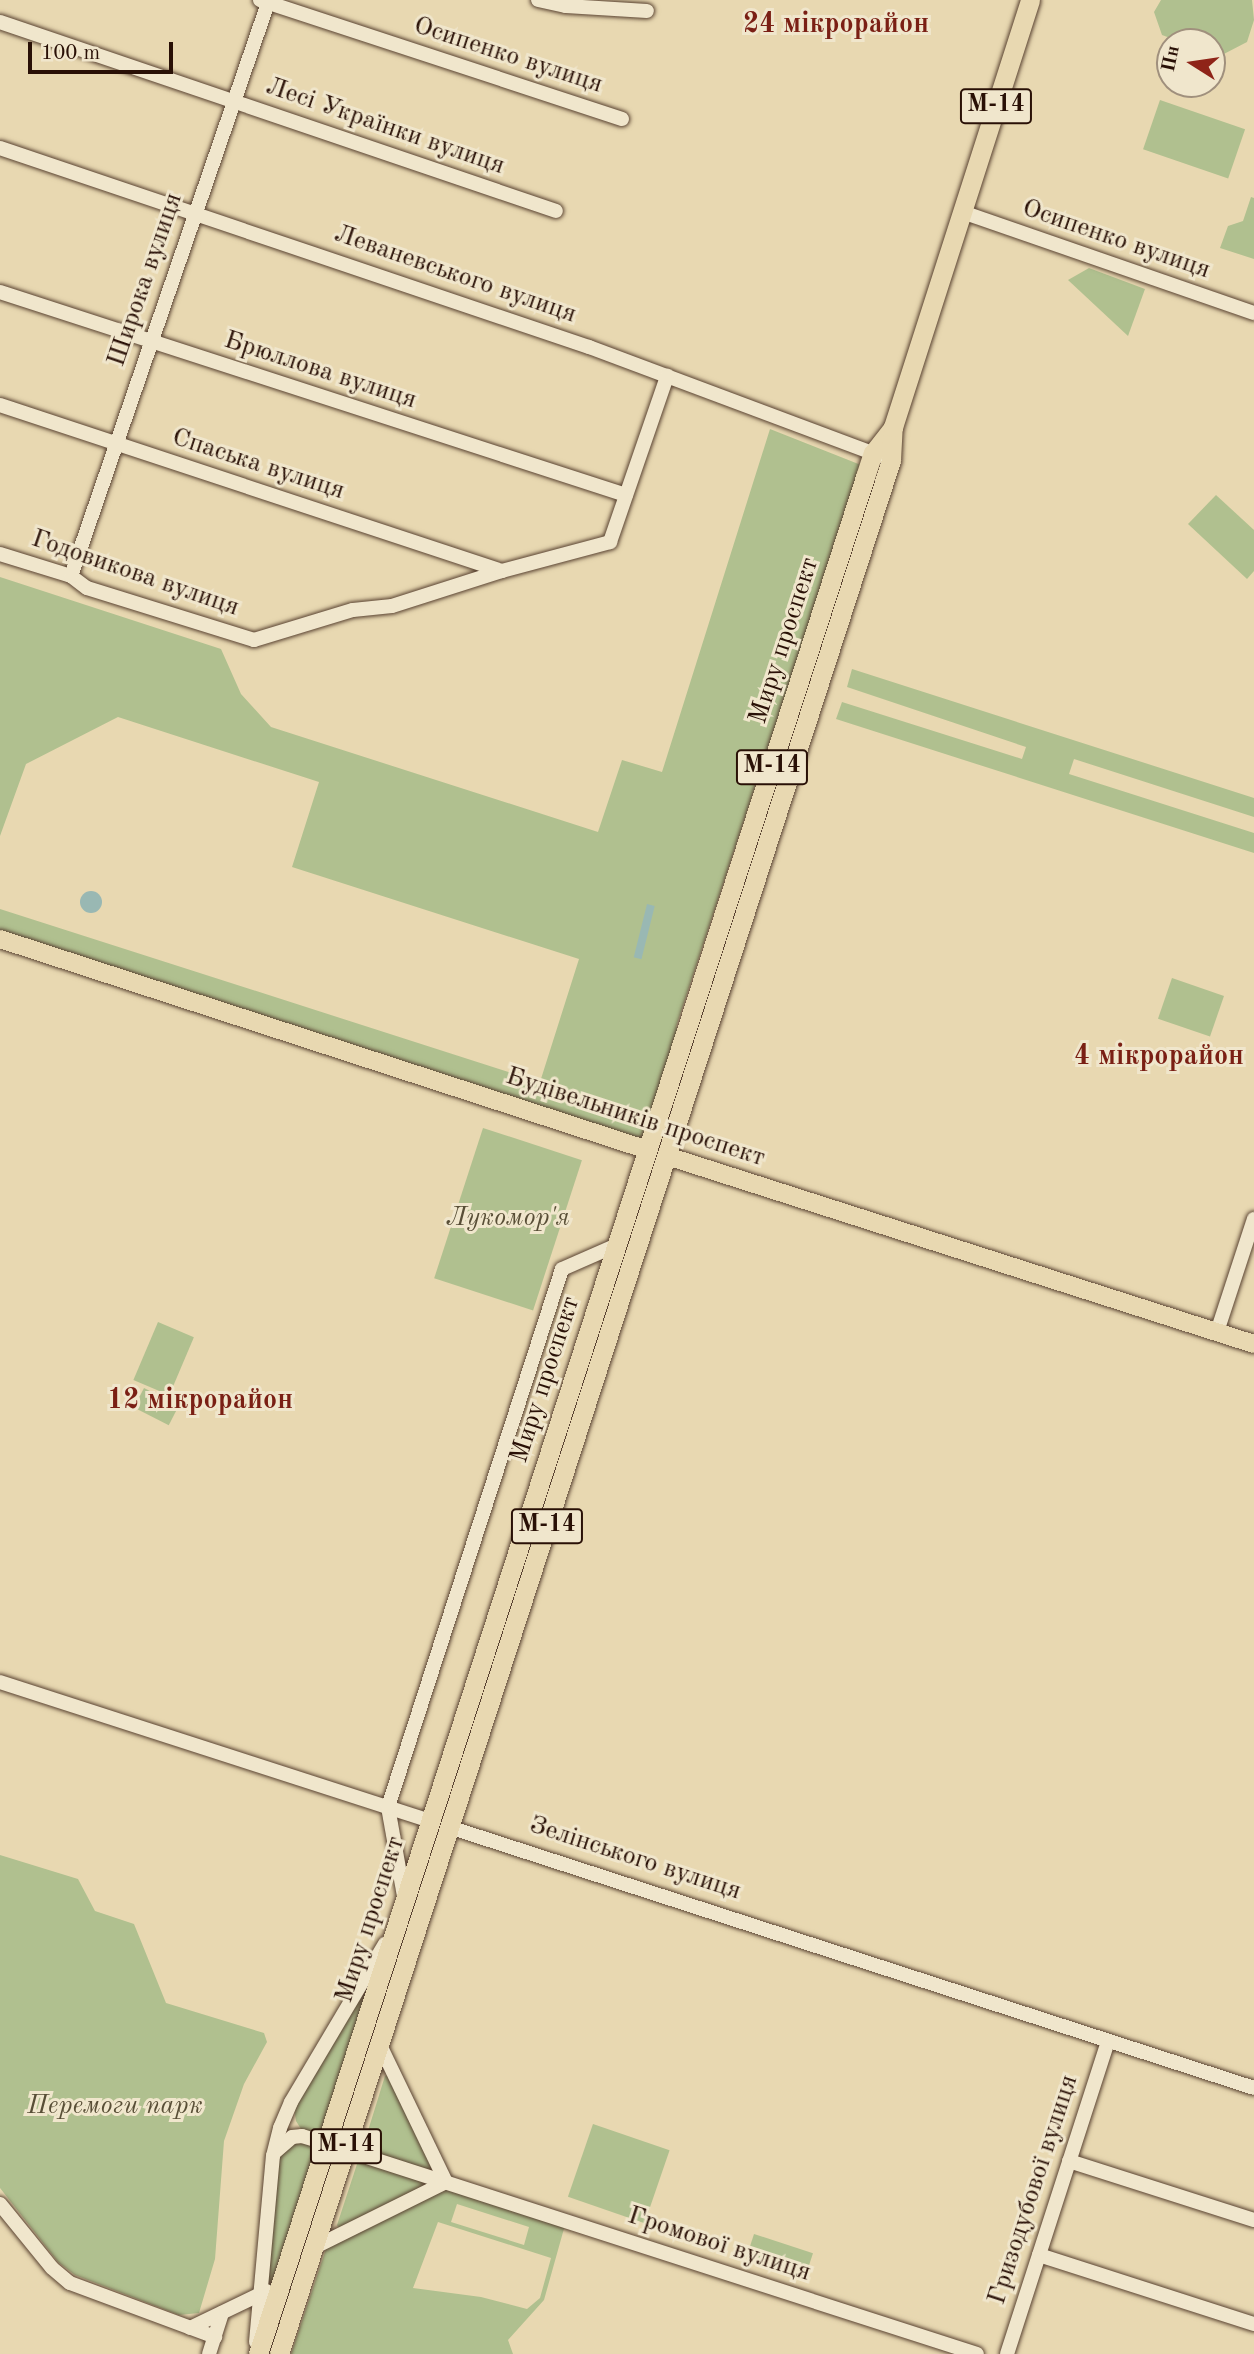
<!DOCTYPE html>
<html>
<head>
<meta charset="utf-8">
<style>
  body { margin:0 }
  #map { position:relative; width:1254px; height:2354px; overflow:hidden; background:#e8d8b1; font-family:"Old Standard TT",serif }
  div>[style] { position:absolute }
  .green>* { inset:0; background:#b0c08f; transform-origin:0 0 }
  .water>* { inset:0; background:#99b8b3; transform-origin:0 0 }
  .round { border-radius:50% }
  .roads { filter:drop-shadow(0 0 2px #594231) drop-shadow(0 0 2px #594231) }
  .minor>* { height:14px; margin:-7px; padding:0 7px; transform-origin:7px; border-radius:7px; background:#f0e6cc }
  .major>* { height:18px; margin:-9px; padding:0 9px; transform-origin:9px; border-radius:9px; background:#e8d8b1 }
  .highway>* { height:19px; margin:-9.5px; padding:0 9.5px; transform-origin:9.5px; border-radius:9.5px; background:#e8d8b1 }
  span { translate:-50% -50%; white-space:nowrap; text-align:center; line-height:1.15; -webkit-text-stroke:6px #f0e6cc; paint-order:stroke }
  .shield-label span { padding:2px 5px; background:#f0e6cc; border:2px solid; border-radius:5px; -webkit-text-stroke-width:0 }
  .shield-label { font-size:24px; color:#291006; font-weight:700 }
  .street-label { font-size:26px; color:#291006 }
  .park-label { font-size:26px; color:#584e36; font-style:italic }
  .neighbourhood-label { font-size:28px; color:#7a1f14; font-weight:700 }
  .north { position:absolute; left:1156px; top:28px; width:70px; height:70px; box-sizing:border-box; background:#f0e6cc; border:2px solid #a0907d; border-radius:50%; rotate:282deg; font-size:19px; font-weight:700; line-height:28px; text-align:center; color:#291006 }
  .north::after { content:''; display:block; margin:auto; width:24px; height:32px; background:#8f2418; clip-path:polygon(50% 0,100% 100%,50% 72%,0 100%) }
  .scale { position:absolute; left:28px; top:42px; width:145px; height:32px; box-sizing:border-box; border:4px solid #291006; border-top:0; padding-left:9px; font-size:21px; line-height:24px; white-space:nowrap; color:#291006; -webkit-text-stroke:5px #f0e6cc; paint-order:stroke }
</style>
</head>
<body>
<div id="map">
  <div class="green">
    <div style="clip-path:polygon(1161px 0,1252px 0,1254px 20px,1247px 42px,1220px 56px,1212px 53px,1212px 42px,1181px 42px,1162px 35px,1154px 12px)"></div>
    <div style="left:1160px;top:100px;width:90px;height:52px;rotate:19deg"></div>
    <div style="clip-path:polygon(1251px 197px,1254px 198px,1254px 259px,1220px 248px,1228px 226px,1243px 221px)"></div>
    <div style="clip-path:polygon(1089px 268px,1145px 289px,1128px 336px,1068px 280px)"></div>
    <div style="clip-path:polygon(770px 429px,861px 465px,676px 1027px,680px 1029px,644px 1143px,0 933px,0 909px,540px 1082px,579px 959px,292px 867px,319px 782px,118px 717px,26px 764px,0 836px,0 577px,221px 649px,241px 694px,271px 727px,598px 832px,622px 760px,662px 772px)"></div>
    <div style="clip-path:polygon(1216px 495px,1254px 530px,1254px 571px,1247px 579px,1188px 524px)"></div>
    <div style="clip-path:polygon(852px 669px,1254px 798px,1254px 817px,1074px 759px,1069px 774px,1254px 833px,1254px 853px,836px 719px,842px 702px,1022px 759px,1026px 747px,847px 687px)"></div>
    <div style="left:1172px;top:978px;width:55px;height:43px;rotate:19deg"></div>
    <div style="left:483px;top:1128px;width:104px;height:158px;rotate:18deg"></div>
    <div style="left:158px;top:1322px;width:39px;height:63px;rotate:23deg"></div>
    <div style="left:144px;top:1388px;width:39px;height:22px;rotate:27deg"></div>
    <div style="clip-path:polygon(0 1855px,78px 1879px,95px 1911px,134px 1924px,166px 2003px,264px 2033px,267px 2042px,244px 2084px,224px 2141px,215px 2259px,199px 2313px,179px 2315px,75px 2275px,58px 2262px,0 2188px)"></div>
    <div style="clip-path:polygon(375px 1967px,319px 2137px,301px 2129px,296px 2121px,294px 2108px)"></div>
    <div style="clip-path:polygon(390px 2074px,438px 2175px,362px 2150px,385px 2076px)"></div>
    <div style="left:593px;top:2124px;width:81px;height:77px;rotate:19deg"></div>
    <div style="clip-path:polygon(293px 2141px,317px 2144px,272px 2285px,265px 2288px,277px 2158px)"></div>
    <div style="clip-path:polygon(359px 2158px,434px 2183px,340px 2230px,337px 2225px)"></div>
    <div style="clip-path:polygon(evenodd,447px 2187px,565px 2225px,544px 2300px,508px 2340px,513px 2354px,291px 2354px,327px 2246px,447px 2187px,457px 2204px,529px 2227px,524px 2245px,451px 2222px,457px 2204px,447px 2187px,438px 2222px,551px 2258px,540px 2298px,527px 2309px,481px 2297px,413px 2288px,438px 2222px)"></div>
    <div style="left:754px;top:2234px;width:62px;height:24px;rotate:18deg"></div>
  </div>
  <div class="water">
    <div class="round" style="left:80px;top:891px;width:22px;height:22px"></div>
    <div style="left:647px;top:904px;width:8px;height:55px;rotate:14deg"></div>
  </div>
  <div class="roads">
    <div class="minor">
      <div style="left:260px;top:0;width:381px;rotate:18.2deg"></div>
      <div style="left:538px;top:0;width:29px;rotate:12deg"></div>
      <div style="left:566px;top:6px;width:81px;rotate:3.5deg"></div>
      <div style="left:0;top:22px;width:587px;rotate:18.77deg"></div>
      <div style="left:0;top:148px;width:622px;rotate:18.67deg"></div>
      <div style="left:589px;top:347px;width:312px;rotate:20.5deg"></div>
      <div style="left:962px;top:212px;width:309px;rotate:19.1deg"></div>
      <div style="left:0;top:292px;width:658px;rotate:17.97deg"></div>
      <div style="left:0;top:405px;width:529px;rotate:18.3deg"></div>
      <div style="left:0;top:554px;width:74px;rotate:17.2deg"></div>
      <div style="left:71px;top:576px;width:20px;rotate:37deg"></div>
      <div style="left:87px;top:588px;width:175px;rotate:17.3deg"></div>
      <div style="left:254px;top:640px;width:103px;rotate:-16.9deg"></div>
      <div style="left:353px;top:610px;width:39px;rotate:-6deg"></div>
      <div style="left:392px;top:606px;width:115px;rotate:-17.7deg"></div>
      <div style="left:502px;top:571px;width:112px;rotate:-15deg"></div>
      <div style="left:610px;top:542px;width:176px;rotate:-71deg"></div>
      <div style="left:71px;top:576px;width:609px;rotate:-71.03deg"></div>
      <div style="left:1217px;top:1332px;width:119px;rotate:-71.9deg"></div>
      <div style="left:0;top:1682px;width:453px;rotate:17.9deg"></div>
      <div style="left:449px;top:1827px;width:846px;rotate:17.96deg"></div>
      <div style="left:404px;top:1896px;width:90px;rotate:-100.2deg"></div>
      <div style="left:388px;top:1807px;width:565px;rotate:-72.08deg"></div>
      <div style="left:562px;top:1269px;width:60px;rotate:-23.6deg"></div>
      <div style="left:379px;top:2043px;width:154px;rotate:64.3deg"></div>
      <div style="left:275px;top:2152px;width:23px;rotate:-41deg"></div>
      <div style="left:292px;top:2137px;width:10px;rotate:-6deg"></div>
      <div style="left:302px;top:2136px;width:14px;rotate:17deg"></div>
      <div style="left:364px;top:2156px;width:644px;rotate:17.9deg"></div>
      <div style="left:1069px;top:2161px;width:194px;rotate:17.7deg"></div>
      <div style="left:0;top:2204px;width:82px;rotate:50.9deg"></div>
      <div style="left:52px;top:2268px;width:23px;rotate:40deg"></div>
      <div style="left:70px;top:2283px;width:155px;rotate:20.4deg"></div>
      <div style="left:313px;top:2248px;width:148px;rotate:-26.4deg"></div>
      <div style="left:1039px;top:2255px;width:226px;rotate:17.8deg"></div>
      <div style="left:190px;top:2328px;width:85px;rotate:-25.7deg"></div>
      <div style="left:256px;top:2342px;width:187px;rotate:-84.8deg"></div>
      <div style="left:273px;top:2156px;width:29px;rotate:-76deg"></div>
      <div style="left:280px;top:2128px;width:28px;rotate:-67deg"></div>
      <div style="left:291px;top:2102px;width:184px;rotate:-59.3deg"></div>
      <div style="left:209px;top:2354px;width:43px;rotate:-72.4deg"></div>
      <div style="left:1007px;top:2354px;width:329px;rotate:-72.1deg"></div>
    </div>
    <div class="major">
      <div style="left:0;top:939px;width:681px;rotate:18.04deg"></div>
      <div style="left:667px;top:1156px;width:616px;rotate:17.76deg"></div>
    </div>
    <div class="highway">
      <div style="left:258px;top:2354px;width:1973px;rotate:-72.08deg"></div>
      <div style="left:865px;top:477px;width:25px;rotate:-72deg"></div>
      <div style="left:873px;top:453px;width:33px;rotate:-52deg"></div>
      <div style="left:279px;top:2354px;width:1990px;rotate:-72.09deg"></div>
      <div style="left:891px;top:460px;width:33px;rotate:-87deg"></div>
      <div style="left:893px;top:427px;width:448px;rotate:-72.2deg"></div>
    </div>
  </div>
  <div class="shield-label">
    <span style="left:996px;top:106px">М-14</span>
    <span style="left:772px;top:767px">М-14</span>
    <span style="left:547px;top:1526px">М-14</span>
    <span style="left:346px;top:2146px">М-14</span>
  </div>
  <div class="street-label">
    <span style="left:508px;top:56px;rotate:18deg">Осипенко вулиця</span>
    <span style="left:385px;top:127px;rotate:19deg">Лесі Українки вулиця</span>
    <span style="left:1116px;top:240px;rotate:19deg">Осипенко вулиця</span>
    <span style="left:455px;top:275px;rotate:19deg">Леваневського вулиця</span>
    <span style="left:146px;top:280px;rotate:-71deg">Широка вулиця</span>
    <span style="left:320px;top:371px;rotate:18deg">Брюллова вулиця</span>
    <span style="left:258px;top:465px;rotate:18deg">Спаська вулиця</span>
    <span style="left:135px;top:574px;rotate:19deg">Годовикова вулиця</span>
    <span style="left:785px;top:641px;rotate:-72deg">Миру проспект</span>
    <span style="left:635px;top:1118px;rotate:18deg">Будівельників проспект</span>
    <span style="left:546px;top:1380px;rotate:-72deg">Миру проспект</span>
    <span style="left:635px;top:1859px;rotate:18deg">Зелінського вулиця</span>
    <span style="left:371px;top:1920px;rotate:-72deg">Миру проспект</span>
    <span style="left:1034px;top:2190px;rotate:-72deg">Гризодубової вулиця</span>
    <span style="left:719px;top:2245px;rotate:18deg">Громової вулиця</span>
  </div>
  <div class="park-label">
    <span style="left:508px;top:1219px">Лукомор'я</span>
    <span style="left:115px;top:2107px">Перемоги парк</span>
  </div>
  <div class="neighbourhood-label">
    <span style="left:836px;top:25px">24 мікрорайон</span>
    <span style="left:1159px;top:1057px">4 мікрорайон</span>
    <span style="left:200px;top:1401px">12 мікрорайон</span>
  </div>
  <div class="north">Пн</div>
  <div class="scale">100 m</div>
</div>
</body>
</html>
